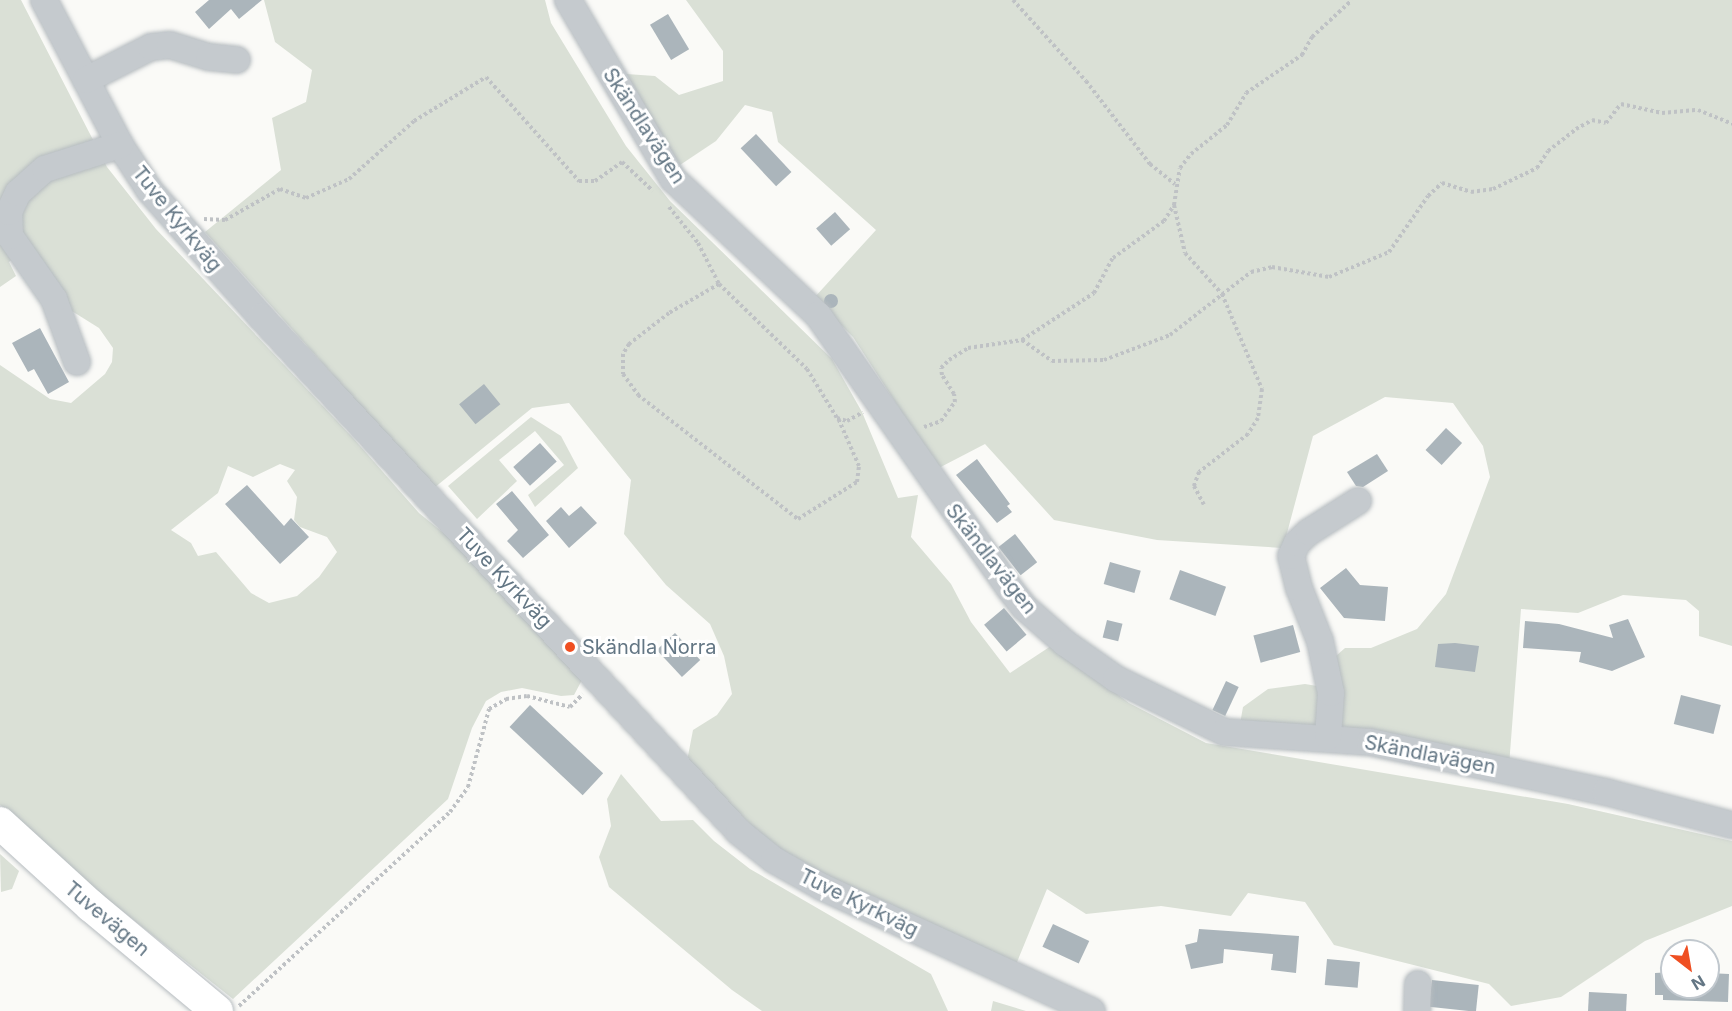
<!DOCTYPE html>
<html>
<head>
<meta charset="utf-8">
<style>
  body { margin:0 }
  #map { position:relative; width:1732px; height:1011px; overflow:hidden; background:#fafaf7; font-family:Inter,sans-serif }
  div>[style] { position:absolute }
  .green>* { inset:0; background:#dae0d6 }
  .building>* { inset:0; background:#abb5bb; transform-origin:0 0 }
  .round { border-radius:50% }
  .path>* { height:4px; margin-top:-2px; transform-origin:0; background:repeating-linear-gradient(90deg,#bfc2c5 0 3px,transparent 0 6px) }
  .roads { filter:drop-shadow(0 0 2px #b6bcc0) drop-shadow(0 0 2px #b6bcc0) }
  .minor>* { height:26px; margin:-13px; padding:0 13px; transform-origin:13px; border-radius:13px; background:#c5cace }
  .major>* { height:32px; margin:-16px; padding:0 16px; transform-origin:16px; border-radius:16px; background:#fff }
  .dots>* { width:16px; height:16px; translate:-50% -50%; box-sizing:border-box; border:3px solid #fff; border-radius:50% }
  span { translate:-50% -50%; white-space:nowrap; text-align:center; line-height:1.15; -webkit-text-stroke:6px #fff; paint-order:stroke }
  .street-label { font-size:20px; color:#637684 }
  .poi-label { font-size:20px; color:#637684 }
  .left { translate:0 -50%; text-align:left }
  .north { position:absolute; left:1660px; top:939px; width:60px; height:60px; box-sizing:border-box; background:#fff; border:2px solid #c1c8ce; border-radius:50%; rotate:149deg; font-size:16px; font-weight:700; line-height:24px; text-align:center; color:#637684 }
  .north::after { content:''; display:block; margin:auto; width:21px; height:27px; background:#ef4f22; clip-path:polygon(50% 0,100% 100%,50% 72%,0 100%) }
</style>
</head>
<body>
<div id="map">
  <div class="green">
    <div style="clip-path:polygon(evenodd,0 0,21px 0,107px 167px,156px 229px,354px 439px,419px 513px,446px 535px,582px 680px,574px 695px,561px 696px,522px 688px,501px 692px,486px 701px,472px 728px,448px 799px,233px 999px,44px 849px,0 805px,0 365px,50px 399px,71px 403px,105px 374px,112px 362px,113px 348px,99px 328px,67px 308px,23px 250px,9px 262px,16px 276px,0 287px,0 0,280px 464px,295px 470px,287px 481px,297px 497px,294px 520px,300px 527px,327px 537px,337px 552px,319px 577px,297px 596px,269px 603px,251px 593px,216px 552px,198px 556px,191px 543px,171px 530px,218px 493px,228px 466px,253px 477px,280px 464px)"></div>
    <div style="clip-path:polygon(264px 0,545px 0,551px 23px,626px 146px,670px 201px,832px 359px,862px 412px,898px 498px,918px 495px,911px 537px,951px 584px,971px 622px,1010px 673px,1051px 646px,1129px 703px,1206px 743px,1568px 804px,1732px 841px,1732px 906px,1645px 941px,1561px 997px,1511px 1006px,1489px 984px,1334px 945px,1305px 902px,1248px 893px,1231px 916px,1161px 906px,1086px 914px,1047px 889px,1015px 967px,922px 929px,770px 844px,687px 761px,693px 730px,717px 715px,732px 694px,724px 656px,710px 624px,666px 585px,624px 534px,631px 480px,569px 403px,532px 408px,434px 488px,205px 232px,281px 170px,272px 118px,306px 102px,312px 70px,275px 42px)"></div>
    <div style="clip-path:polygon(686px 0,1732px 0,1732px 646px,1699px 636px,1699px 611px,1686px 600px,1623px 595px,1578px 613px,1521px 609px,1509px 766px,1338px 725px,1286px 730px,1240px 724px,1243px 707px,1268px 689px,1305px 684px,1329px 688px,1328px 663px,1345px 648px,1371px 648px,1417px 629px,1446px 594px,1490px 477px,1483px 446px,1453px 403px,1385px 397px,1313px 436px,1283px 548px,1157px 540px,1054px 520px,985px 444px,933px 471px,899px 408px,853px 337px,814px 298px,876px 230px,778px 142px,772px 112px,745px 105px,716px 141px,674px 169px,612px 73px,655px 76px,679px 95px,723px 81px,723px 51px)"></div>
    <div style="clip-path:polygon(531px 417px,561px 436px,578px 468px,535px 507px,528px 495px,564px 465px,535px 431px,499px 460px,517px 481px,477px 519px,448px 486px)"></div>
    <div style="clip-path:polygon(621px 774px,661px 821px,693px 820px,714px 841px,750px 869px,931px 974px,948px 1011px,762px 1011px,732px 990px,609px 887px,599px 857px,611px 826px,607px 799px)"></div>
    <div style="clip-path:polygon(0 854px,19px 871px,12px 889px,1px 892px)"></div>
    <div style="clip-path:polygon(993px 1001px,1026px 1011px,991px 1011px)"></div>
  </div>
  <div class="building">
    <div style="clip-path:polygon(209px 0,262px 0,239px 19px,231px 9px,209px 29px,195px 12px)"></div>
    <div style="left:668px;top:14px;width:41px;height:21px;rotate:59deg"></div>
    <div style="left:756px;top:134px;width:52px;height:21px;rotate:47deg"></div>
    <div style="left:835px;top:212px;width:23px;height:25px;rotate:49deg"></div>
    <div class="round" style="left:824px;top:294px;width:14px;height:14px"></div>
    <div style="clip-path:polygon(40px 328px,69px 382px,48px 394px,34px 369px,28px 372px,12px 343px)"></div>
    <div style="left:484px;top:384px;width:26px;height:32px;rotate:51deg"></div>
    <div style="left:1446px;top:428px;width:22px;height:30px;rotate:43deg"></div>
    <div style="left:540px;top:443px;width:25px;height:36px;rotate:48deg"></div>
    <div style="clip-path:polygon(1377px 454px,1388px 471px,1363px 487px,1356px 486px,1347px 472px)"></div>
    <div style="clip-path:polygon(977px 459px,1010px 504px,1007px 506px,1012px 512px,997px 523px,956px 475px)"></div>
    <div style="clip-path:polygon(247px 485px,284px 526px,291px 518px,309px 537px,280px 564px,225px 504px)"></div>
    <div style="clip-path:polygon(512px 491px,549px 535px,523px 558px,507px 541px,518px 530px,496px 504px)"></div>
    <div style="clip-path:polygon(581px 506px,597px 523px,569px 548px,546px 521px,561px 507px,569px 516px)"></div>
    <div style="left:1015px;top:534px;width:36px;height:21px;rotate:52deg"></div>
    <div style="left:1110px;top:562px;width:32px;height:23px;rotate:16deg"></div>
    <div style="clip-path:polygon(1346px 568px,1360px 585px,1388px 587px,1385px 621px,1344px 618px,1320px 588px)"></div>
    <div style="left:1180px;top:570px;width:49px;height:31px;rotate:20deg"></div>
    <div style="left:1004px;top:608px;width:35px;height:26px;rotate:50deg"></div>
    <div style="clip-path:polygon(1628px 619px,1645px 657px,1612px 671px,1579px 662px,1581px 652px,1523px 648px,1525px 621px,1559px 624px,1613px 638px,1609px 625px)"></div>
    <div style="left:1107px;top:620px;width:16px;height:18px;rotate:14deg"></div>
    <div style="left:1293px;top:625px;width:28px;height:41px;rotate:75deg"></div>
    <div style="left:675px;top:633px;width:37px;height:25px;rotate:47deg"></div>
    <div style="clip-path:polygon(1455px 643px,1479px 646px,1475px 672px,1435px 667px,1438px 644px)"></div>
    <div style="left:1226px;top:681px;width:14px;height:32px;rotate:25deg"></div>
    <div style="left:1681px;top:695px;width:41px;height:30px;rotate:14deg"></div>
    <div style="left:530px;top:705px;width:100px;height:30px;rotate:43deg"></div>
    <div style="left:1053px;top:924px;width:40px;height:25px;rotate:25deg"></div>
    <div style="clip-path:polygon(1199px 929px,1299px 936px,1296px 973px,1271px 970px,1273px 954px,1224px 949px,1223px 963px,1191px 969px,1185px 945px,1197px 942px)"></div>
    <div style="left:1327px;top:959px;width:33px;height:26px;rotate:5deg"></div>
    <div style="clip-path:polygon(1672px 972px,1672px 987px,1708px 987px,1708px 973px,1729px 974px,1728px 1002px,1663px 1000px,1663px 995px,1655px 995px,1655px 973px)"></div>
    <div style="left:1432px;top:980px;width:47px;height:27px;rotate:6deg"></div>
    <div style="left:1589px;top:992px;width:38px;height:19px;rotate:3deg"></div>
  </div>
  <div class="path">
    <div style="left:1013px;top:0;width:109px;rotate:48deg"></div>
    <div style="left:1086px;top:81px;width:105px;rotate:52.4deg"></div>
    <div style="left:1150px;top:164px;width:32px;rotate:39deg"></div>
    <div style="left:1174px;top:205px;width:49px;rotate:77.1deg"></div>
    <div style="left:1185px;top:253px;width:55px;rotate:47.9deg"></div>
    <div style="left:1222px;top:294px;width:103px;rotate:67.2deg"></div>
    <div style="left:1262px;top:389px;width:29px;rotate:98deg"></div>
    <div style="left:1258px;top:418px;width:19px;rotate:122deg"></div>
    <div style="left:1248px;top:434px;width:62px;rotate:142.2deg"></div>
    <div style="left:1199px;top:472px;width:15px;rotate:110deg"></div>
    <div style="left:1194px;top:486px;width:21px;rotate:62deg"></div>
    <div style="left:669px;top:207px;width:46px;rotate:51.1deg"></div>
    <div style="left:698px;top:243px;width:46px;rotate:62.9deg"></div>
    <div style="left:719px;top:284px;width:122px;rotate:44deg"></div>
    <div style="left:807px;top:369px;width:57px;rotate:58.5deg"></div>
    <div style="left:837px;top:418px;width:10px;rotate:17deg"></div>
    <div style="left:847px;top:421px;width:18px;rotate:-29deg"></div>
    <div style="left:204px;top:219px;width:21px;rotate:3deg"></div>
    <div style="left:225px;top:220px;width:63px;rotate:-29.4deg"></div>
    <div style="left:280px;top:189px;width:28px;rotate:19deg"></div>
    <div style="left:306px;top:198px;width:47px;rotate:-23.8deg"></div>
    <div style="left:349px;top:179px;width:87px;rotate:-41.7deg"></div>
    <div style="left:414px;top:121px;width:84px;rotate:-31.4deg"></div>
    <div style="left:486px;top:77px;width:140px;rotate:48.2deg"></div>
    <div style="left:579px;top:181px;width:16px"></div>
    <div style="left:595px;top:181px;width:33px;rotate:-35deg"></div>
    <div style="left:622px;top:162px;width:42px;rotate:43.1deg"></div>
    <div style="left:719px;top:284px;width:58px;rotate:149.9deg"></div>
    <div style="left:669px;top:313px;width:51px;rotate:142.2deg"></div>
    <div style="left:629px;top:344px;width:12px;rotate:121deg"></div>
    <div style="left:623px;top:354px;width:20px;rotate:90deg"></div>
    <div style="left:623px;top:374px;width:26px;rotate:54deg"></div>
    <div style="left:638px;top:395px;width:202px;rotate:37.8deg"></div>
    <div style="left:798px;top:519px;width:70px;rotate:-32.1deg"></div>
    <div style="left:857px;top:482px;width:16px;rotate:-83deg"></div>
    <div style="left:859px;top:466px;width:52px;rotate:-113.6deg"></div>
    <div style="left:1022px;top:340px;width:37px;rotate:35deg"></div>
    <div style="left:1052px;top:361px;width:52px;rotate:-1.1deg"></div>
    <div style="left:1104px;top:360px;width:71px;rotate:-20.7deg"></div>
    <div style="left:1170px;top:335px;width:103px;rotate:-37.9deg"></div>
    <div style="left:1251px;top:272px;width:22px;rotate:-13deg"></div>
    <div style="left:1272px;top:267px;width:58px;rotate:10deg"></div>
    <div style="left:1329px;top:277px;width:65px;rotate:-22.6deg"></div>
    <div style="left:1389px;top:252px;width:68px;rotate:-55.1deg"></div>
    <div style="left:1428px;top:196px;width:19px;rotate:-43deg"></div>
    <div style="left:1442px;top:183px;width:30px;rotate:17deg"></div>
    <div style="left:1471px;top:192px;width:22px;rotate:-8deg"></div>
    <div style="left:1493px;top:189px;width:49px;rotate:-25.5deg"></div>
    <div style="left:1537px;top:168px;width:20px;rotate:-57deg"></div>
    <div style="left:1548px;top:151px;width:36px;rotate:-38deg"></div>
    <div style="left:1576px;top:129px;width:18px;rotate:-29deg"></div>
    <div style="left:1592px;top:120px;width:14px;rotate:12deg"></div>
    <div style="left:1606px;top:123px;width:24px;rotate:-52deg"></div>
    <div style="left:1621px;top:104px;width:42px;rotate:12.4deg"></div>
    <div style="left:1662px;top:113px;width:36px;rotate:-5deg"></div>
    <div style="left:1698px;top:110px;width:37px;rotate:22deg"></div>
    <div style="left:924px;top:427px;width:18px;rotate:-19deg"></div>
    <div style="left:941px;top:421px;width:24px;rotate:-54deg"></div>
    <div style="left:955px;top:402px;width:8px;rotate:-97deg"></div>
    <div style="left:954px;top:394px;width:22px;rotate:-122deg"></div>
    <div style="left:942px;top:375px;width:7px;rotate:-98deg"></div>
    <div style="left:941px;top:368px;width:11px;rotate:-45deg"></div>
    <div style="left:949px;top:360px;width:22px;rotate:-32deg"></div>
    <div style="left:968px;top:348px;width:55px;rotate:-8.4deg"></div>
    <div style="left:1022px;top:340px;width:86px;rotate:-33.1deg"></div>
    <div style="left:1094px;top:293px;width:40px;rotate:-62deg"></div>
    <div style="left:1113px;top:258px;width:63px;rotate:-36deg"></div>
    <div style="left:1164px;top:221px;width:19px;rotate:-58deg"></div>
    <div style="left:1174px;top:205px;width:37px;rotate:-81deg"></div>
    <div style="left:1180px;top:168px;width:18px;rotate:-52deg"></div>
    <div style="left:1191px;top:154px;width:46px;rotate:-38.9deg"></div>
    <div style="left:1227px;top:125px;width:37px;rotate:-59deg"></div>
    <div style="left:1246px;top:93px;width:68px;rotate:-34.2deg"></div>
    <div style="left:1302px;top:55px;width:21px;rotate:-61deg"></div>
    <div style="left:1312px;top:37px;width:54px;rotate:-42.8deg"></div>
    <div style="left:239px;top:1006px;width:287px;rotate:-42.6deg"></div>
    <div style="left:450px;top:812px;width:31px;rotate:-54deg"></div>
    <div style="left:468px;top:787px;width:81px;rotate:-74.9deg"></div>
    <div style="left:489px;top:709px;width:20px;rotate:-30deg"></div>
    <div style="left:506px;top:699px;width:21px;rotate:-8deg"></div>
    <div style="left:527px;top:696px;width:44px;rotate:14.3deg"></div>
    <div style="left:570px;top:707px;width:18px;rotate:-45deg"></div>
  </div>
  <div class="roads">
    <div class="minor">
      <div style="left:44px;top:0;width:164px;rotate:62.3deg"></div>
      <div style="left:120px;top:145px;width:55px;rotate:56.9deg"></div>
      <div style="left:150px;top:191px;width:168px;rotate:48.6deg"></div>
      <div style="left:261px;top:317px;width:703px;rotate:47.13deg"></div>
      <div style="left:739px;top:832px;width:45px;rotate:38.7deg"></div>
      <div style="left:774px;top:860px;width:55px;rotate:29.4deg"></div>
      <div style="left:822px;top:887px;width:297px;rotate:24.7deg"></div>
      <div style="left:568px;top:0;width:208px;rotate:59.6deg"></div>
      <div style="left:673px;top:179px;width:199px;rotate:43.2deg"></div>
      <div style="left:818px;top:315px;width:335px;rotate:55deg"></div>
      <div style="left:1010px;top:589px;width:23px;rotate:52deg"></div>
      <div style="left:1024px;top:607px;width:55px;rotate:41.3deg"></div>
      <div style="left:1065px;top:643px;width:62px;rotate:35.2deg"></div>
      <div style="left:1116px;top:679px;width:120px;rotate:26.1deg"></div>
      <div style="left:1224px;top:732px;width:146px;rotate:3.9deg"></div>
      <div style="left:1370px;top:742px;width:241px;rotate:12deg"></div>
      <div style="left:1606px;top:792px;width:130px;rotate:14.7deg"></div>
      <div style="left:86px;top:80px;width:73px;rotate:-26.9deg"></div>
      <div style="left:151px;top:47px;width:19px;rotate:-6deg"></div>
      <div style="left:170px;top:45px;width:41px;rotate:17.1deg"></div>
      <div style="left:209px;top:57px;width:28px;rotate:6deg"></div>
      <div style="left:77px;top:362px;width:67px;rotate:-110.1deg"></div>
      <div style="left:54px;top:299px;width:77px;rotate:-124.9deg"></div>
      <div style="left:10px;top:236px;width:24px;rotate:-92deg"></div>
      <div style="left:9px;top:212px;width:21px;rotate:-65deg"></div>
      <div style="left:18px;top:193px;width:36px;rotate:-42deg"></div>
      <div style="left:45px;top:169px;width:79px;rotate:-17.7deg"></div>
      <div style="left:1328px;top:737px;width:44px;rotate:-86.1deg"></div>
      <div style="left:1331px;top:693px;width:53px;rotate:-101.9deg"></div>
      <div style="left:1320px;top:641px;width:57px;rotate:-111.6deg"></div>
      <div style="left:1299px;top:588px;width:33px;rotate:-104deg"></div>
      <div style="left:1291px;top:556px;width:14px;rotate:-65deg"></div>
      <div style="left:1297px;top:543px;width:16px;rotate:-43deg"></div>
      <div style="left:1309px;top:532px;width:58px;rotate:-32.3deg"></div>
      <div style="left:1417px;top:1011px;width:27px;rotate:-88deg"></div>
    </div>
    <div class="major">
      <div style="left:0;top:823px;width:123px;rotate:42.4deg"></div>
      <div style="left:91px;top:906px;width:164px;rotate:39.8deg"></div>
    </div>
  </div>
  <div class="dots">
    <div style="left:570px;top:647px;background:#ef4f22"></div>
  </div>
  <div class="street-label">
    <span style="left:644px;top:126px;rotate:57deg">Skändlavägen</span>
    <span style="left:177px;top:219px;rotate:51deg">Tuve Kyrkväg</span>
    <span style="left:991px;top:559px;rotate:52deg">Skändlavägen</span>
    <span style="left:504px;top:578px;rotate:47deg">Tuve Kyrkväg</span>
    <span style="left:1430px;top:755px;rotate:11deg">Skändlavägen</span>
    <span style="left:859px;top:903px;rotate:26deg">Tuve Kyrkväg</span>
    <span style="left:107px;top:919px;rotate:40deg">Tuvevägen</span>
  </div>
  <div class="poi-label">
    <span class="left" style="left:582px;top:647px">Skändla Norra</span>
  </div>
  <div class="north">N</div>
</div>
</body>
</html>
